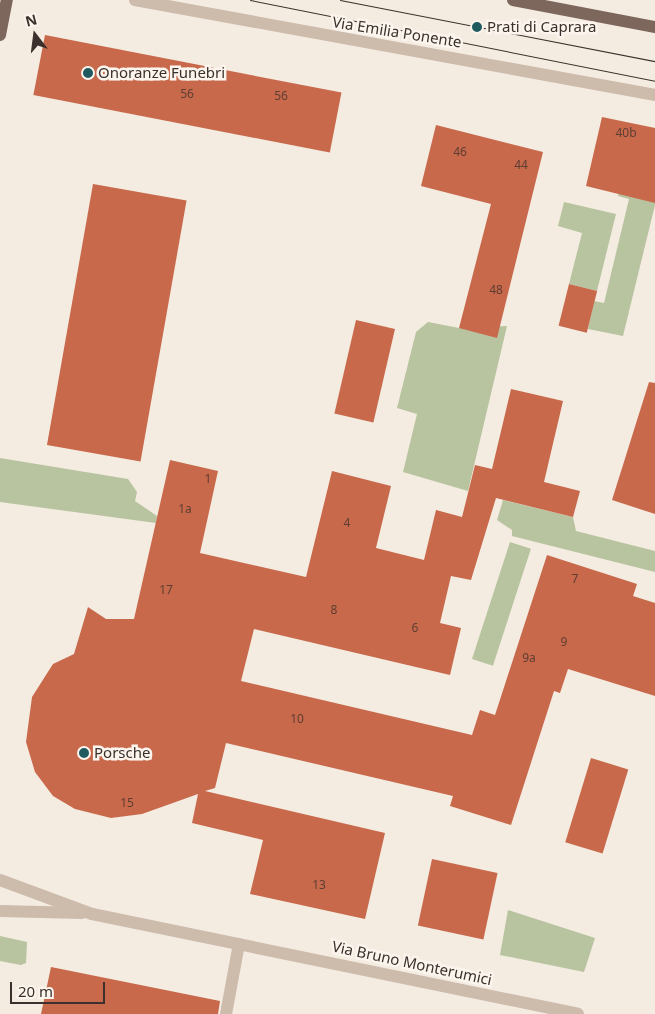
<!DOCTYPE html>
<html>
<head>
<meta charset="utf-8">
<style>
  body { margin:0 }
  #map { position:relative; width:655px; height:1014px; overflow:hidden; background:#f4ebe1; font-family:"Noto Sans",sans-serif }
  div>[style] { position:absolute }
  .green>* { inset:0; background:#b8c4a0; transform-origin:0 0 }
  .building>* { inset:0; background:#c8694b; transform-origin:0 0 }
  .minor>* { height:12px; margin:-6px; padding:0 6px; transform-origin:6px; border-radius:6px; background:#cdbbac }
  .major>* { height:12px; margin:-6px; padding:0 6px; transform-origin:6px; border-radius:6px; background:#7d675c }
  .tram>* { height:1px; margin:-0.5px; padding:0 0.5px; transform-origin:0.5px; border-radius:0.5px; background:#3b302b }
  .dots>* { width:14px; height:14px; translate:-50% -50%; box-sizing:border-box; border:2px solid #fbf5ee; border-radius:50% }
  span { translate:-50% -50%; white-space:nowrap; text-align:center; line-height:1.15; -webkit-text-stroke:5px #fbf5ee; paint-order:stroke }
  .number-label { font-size:12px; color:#5e3e33 }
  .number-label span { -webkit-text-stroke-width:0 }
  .poi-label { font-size:15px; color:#3b302b }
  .left { translate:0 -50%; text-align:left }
  .street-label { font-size:15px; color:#3b302b }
  .north { position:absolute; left:10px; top:10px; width:50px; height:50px; -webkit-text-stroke:4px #fbf5ee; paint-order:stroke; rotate:345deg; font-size:14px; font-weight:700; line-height:20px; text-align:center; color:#3b302b }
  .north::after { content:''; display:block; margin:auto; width:18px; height:22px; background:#3b302b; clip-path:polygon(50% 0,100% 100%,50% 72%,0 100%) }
  .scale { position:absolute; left:10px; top:982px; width:95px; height:22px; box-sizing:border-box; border:2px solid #3b302b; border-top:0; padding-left:6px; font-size:15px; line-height:18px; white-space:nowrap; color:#3b302b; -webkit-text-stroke:4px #fbf5ee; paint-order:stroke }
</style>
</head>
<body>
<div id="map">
  <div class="green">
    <div style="clip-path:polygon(624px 170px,655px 176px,655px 205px,623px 336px,588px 329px,594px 301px,604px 303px,629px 199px,618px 196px)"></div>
    <div style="clip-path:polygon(564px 202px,616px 214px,597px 291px,569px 284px,582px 233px,558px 226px)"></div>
    <div style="clip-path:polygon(428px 322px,459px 328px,507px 326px,468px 491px,403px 472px,417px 414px,397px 408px,416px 332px)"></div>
    <div style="clip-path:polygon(0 458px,128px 479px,137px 492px,135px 501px,157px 516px,156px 523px,0 502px)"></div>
    <div style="clip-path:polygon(503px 500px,573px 517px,576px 531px,655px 551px,655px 572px,512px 536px,512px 530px,497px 520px)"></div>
    <div style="left:510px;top:542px;width:22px;height:123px;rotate:18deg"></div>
    <div style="clip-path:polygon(508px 910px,595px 938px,584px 972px,500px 955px)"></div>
    <div style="clip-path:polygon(0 936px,27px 942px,26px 963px,21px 965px,0 961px)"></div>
  </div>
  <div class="building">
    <div style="left:45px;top:35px;width:302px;height:61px;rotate:11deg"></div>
    <div style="clip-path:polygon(602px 117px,655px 128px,655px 203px,586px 186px)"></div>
    <div style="clip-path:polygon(436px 125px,543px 152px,497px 338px,459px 328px,491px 204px,421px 186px)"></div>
    <div style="left:93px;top:184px;width:95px;height:265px;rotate:10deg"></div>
    <div style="left:569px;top:284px;width:29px;height:43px;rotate:14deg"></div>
    <div style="left:356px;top:320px;width:40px;height:96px;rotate:13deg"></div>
    <div style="clip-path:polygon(649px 382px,655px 383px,655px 514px,612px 500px)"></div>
    <div style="clip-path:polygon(511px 389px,563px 401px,544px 482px,580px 491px,573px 517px,496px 498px,471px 580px,451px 576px,440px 623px,461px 628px,450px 675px,254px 629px,241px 681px,472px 735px,480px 710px,495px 715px,547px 555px,637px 584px,633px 596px,655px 603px,655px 696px,568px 669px,560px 693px,554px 691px,511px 825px,450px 806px,453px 796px,226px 743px,215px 788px,205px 791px,385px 833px,365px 919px,250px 894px,263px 840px,192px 823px,198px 794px,142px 814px,111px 818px,75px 809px,53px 796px,35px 772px,26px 742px,32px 697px,53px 664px,74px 654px,88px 607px,106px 619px,134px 619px,170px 460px,218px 471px,200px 553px,306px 577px,332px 471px,391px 486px,376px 548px,424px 560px,436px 510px,462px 517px,475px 465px,492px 469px)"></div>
    <div style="left:591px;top:758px;width:39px;height:88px;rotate:17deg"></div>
    <div style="left:432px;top:859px;width:67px;height:68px;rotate:12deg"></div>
    <div style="clip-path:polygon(51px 967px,220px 1001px,218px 1014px,41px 1014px)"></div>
  </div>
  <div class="minor">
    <div style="left:135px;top:0;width:529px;rotate:10.35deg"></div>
    <div style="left:0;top:880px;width:98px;rotate:20.3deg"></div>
    <div style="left:92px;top:914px;width:496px;rotate:11.6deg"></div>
    <div style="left:0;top:911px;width:82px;rotate:1.4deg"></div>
    <div style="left:226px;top:1014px;width:71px;rotate:-79.5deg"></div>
  </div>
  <div class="major">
    <div style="left:513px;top:0;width:145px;rotate:10.8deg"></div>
    <div style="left:0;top:35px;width:36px;rotate:-79deg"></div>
  </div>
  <div class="tram">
    <div style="left:250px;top:0;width:413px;rotate:11.3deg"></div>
    <div style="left:340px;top:0;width:321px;rotate:11deg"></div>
  </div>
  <div class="dots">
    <div style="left:477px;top:27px;background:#1f5a5e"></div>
    <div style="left:88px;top:73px;background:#1f5a5e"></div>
    <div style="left:84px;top:753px;background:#1f5a5e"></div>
  </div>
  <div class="number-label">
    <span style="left:187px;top:94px">56</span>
    <span style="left:281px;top:96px">56</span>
    <span style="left:626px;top:133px">40b</span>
    <span style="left:460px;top:152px">46</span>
    <span style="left:521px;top:165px">44</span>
    <span style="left:496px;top:290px">48</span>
    <span style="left:208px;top:479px">1</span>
    <span style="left:185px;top:509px">1a</span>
    <span style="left:347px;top:523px">4</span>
    <span style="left:575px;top:579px">7</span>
    <span style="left:166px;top:590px">17</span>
    <span style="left:334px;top:610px">8</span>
    <span style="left:415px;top:628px">6</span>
    <span style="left:564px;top:642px">9</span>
    <span style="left:529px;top:658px">9a</span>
    <span style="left:297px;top:719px">10</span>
    <span style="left:127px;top:803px">15</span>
    <span style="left:319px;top:885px">13</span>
  </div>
  <div class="poi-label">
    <span class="left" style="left:487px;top:27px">Prati di Caprara</span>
    <span class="left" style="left:98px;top:73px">Onoranze Funebri</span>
    <span class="left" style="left:94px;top:753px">Porsche</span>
  </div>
  <div class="street-label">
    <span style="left:397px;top:32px;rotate:9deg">Via Emilia Ponente</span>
    <span style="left:412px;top:963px;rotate:12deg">Via Bruno Monterumici</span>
  </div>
  <div class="north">N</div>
  <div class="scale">20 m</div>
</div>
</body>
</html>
